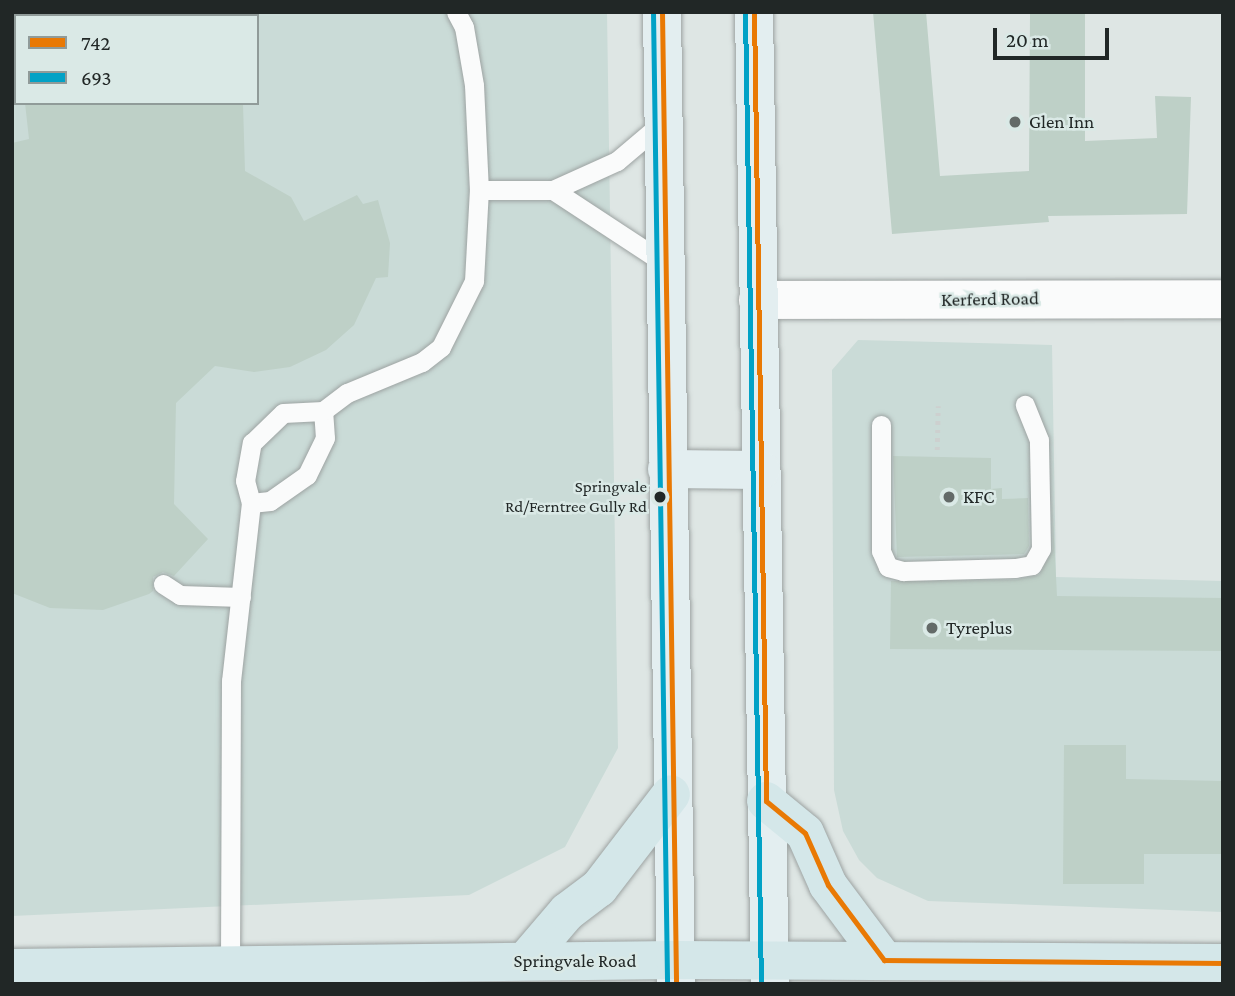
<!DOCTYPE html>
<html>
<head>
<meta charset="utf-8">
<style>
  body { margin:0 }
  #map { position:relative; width:1235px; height:996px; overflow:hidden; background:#dee6e4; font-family:"Crimson Pro",serif }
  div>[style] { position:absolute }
  .built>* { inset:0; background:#cadbd7 }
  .building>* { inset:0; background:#bed0c7 }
  .path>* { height:4.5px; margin-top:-2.25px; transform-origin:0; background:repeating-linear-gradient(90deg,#cdd0cf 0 3.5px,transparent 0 8.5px) }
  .roads { filter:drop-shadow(0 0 2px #9da3a2) drop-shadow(0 0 2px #9da3a2) }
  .lane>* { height:19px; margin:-9.5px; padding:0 9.5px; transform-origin:9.5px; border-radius:9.5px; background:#fafbfb }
  .street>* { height:38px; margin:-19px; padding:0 19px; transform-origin:19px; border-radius:19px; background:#fafbfb }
  .primary>* { height:38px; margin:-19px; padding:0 19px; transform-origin:19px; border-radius:19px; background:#e3eef0 }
  .highway>* { height:38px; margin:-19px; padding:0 19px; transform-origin:19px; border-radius:19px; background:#d4e7e9 }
  .bus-1>* { height:5px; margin:-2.5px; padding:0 2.5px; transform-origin:2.5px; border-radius:2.5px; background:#e97904 }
  .bus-2>* { height:5px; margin:-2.5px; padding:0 2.5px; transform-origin:2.5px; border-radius:2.5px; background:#02a2c6 }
  .dots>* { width:19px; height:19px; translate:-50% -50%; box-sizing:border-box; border:4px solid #dae9e6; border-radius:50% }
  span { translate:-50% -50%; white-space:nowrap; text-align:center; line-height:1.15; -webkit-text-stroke:5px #dae9e6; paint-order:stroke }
  .bus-label { font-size:17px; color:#212726 }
  .right { translate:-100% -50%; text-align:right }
  .poi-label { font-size:19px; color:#212726 }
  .left { translate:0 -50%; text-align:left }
  .street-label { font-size:19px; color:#212726 }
  .frame { position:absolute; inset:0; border:14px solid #212726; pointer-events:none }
  .legend { position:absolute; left:14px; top:14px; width:245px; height:91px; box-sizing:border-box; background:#dae9e6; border:2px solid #909b99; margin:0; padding:9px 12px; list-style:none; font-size:21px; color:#212726 }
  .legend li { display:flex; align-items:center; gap:14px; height:35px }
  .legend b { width:35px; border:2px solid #909b99 }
  .scale { position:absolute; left:993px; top:28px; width:116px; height:32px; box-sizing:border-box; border:4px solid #212726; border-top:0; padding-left:9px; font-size:21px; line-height:24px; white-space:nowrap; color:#212726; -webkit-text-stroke:5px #dae9e6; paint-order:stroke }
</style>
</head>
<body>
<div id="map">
  <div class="built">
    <div style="clip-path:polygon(evenodd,12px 12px,607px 12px,618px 748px,565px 847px,469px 895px,12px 916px,12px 12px,16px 16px,257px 16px,257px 103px,16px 103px,16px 16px)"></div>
    <div style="clip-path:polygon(858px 340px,1052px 345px,1056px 577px,1223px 581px,1223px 912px,928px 901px,877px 878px,859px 860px,843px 831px,834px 790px,832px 370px)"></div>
  </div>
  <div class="building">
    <div style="clip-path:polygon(873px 12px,926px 12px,940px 176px,1029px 171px,1030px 13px,1085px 12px,1085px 141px,1157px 138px,1155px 96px,1191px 97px,1187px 214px,1048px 216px,1049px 222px,892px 234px)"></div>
    <div style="clip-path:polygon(25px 103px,243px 104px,245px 171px,291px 197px,304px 221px,357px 195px,363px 204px,378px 200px,390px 243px,388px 277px,376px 278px,354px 325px,326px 350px,290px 367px,254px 372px,215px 366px,176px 403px,174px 504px,208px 539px,174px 576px,163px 572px,153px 577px,153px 591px,149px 594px,103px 610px,50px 608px,12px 593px,12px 143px,29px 139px)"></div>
    <div style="clip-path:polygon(893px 456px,991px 458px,991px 489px,1002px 488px,1002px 499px,1028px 498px,1029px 546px,1024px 554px,897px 557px)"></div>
    <div style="clip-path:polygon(1052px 497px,1057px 596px,1223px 598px,1223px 651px,890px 649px,891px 581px,1015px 580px,1039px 575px,1053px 549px)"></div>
    <div style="clip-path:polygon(1064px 745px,1126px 745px,1126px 779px,1223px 781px,1223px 854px,1144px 854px,1144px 884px,1063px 884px)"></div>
  </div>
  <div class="path">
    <div style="left:937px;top:450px;width:44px;rotate:-88.7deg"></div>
  </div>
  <div class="roads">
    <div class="lane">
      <div style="left:456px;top:12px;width:17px;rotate:62deg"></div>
      <div style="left:464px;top:27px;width:59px;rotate:80.2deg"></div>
      <div style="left:474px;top:85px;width:105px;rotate:87.3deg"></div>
      <div style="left:479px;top:190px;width:74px"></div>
      <div style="left:553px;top:190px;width:70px;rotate:-24.4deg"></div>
      <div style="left:617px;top:161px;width:60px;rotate:-40.3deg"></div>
      <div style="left:553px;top:190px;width:133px;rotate:33.3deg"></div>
      <div style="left:881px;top:425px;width:126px;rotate:90deg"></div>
      <div style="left:881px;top:551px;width:17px;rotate:66deg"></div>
      <div style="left:888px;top:567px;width:16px;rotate:15deg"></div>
      <div style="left:903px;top:571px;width:112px;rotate:-1.5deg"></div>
      <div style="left:1015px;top:568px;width:17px;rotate:-10deg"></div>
      <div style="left:1032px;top:565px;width:18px;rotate:-61deg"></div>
      <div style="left:1041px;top:549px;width:109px;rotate:-91.1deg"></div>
      <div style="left:1039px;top:440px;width:38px;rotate:-112deg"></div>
      <div style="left:251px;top:503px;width:19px;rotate:-6deg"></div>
      <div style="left:270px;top:501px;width:45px;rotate:-35.1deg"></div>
      <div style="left:307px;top:475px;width:41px;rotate:-64.1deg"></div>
      <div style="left:325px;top:438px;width:27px;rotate:-94deg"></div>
      <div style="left:163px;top:584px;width:20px;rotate:33deg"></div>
      <div style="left:180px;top:595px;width:61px;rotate:1.9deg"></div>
      <div style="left:230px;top:964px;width:283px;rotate:-89.8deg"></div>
      <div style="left:231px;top:681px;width:179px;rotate:-83.6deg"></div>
      <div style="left:251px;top:503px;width:23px;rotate:-105deg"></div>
      <div style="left:245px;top:481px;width:39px;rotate:-80deg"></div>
      <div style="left:252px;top:443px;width:43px;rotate:-44.1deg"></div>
      <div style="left:283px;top:413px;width:40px;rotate:-2.9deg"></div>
      <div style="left:323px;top:411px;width:30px;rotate:-37deg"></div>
      <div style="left:347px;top:393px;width:81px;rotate:-22.5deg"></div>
      <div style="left:422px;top:362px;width:24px;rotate:-38deg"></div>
      <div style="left:441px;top:347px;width:74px;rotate:-63.4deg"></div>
      <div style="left:474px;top:281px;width:91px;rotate:-86.9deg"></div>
    </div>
    <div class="street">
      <div style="left:758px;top:300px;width:465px;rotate:-0.1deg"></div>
    </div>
    <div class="primary">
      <div style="left:662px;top:12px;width:972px;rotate:89.17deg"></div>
      <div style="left:754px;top:12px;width:972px;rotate:89.06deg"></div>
      <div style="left:667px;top:469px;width:94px;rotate:0.6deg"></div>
    </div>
    <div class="highway">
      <div style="left:766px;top:801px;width:50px;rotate:39.4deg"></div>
      <div style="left:805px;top:833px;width:57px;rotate:66.1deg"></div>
      <div style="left:828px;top:885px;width:94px;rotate:53.3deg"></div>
      <div style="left:525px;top:961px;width:65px;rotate:-49.4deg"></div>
      <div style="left:567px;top:912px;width:40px;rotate:-37deg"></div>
      <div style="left:599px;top:888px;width:118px;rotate:-52.5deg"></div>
      <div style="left:12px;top:968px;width:663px;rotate:-0.69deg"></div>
      <div style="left:675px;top:960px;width:548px;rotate:0.31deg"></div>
    </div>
  </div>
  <div class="bus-1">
    <div style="left:662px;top:12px;width:972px;rotate:89.17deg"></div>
    <div style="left:754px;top:12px;width:789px;rotate:89.13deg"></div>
    <div style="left:766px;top:801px;width:50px;rotate:39.4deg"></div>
    <div style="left:805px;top:833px;width:57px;rotate:66.1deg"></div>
    <div style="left:828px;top:885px;width:94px;rotate:53.3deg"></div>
    <div style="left:884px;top:960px;width:339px;rotate:0.5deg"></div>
  </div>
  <div class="bus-2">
    <div style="left:653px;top:12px;width:972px;rotate:89.17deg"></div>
    <div style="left:745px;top:12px;width:972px;rotate:89.06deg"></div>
  </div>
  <div class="dots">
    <div style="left:1015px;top:122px;background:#636a68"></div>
    <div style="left:660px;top:497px;background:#212726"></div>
    <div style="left:949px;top:497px;background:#636a68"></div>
    <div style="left:932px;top:628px;background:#636a68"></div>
  </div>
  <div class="bus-label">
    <span class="right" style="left:647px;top:497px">Springvale<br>Rd/Ferntree Gully Rd</span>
  </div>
  <div class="poi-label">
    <span class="left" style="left:1029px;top:122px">Glen Inn</span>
    <span class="left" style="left:963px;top:497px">KFC</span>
    <span class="left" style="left:946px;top:628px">Tyreplus</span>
  </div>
  <div class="street-label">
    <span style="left:990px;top:299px;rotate:-1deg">Kerferd Road</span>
    <span style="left:575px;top:961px">Springvale Road</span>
  </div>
  <div class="frame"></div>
  <ul class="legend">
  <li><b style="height:9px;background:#e97904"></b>742</li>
  <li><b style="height:9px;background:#02a2c6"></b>693</li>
  </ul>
  <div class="scale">20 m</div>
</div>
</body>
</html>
